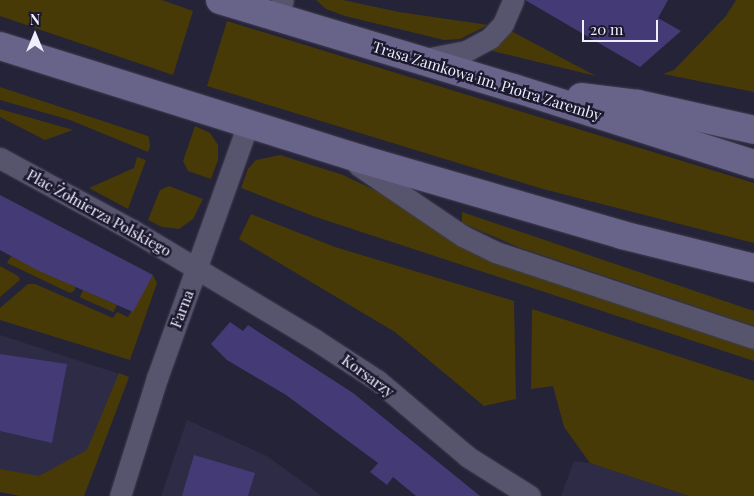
<!DOCTYPE html>
<html>
<head>
<meta charset="utf-8">
<style>
  body { margin:0 }
  #map { position:relative; width:754px; height:496px; overflow:hidden; background:#252338; font-family:"Playfair Display",serif }
  div>[style] { position:absolute }
  .built>* { inset:0; background:#2e2b47 }
  .green>* { inset:0; background:#473a07; transform-origin:0 0 }
  .building>* { inset:0; background:#443a76 }
  .roads { filter:drop-shadow(0 0 1px #403d50) drop-shadow(0 0 1px #403d50) }
  .street>* { height:21px; margin:-10.5px; padding:0 10.5px; transform-origin:10.5px; border-radius:10.5px; background:#57556e }
  .secondary>* { height:28px; margin:-14px; padding:0 14px; transform-origin:14px; border-radius:14px; background:#676389 }
  span { translate:-50% -50%; white-space:nowrap; text-align:center; line-height:1.15; -webkit-text-stroke:5px #1c192e; paint-order:stroke }
  .street-label { font-size:15px; color:#efeefd }
  .north { position:absolute; left:10px; top:10px; width:50px; height:50px; -webkit-text-stroke:4px #1c192e; paint-order:stroke; rotate:0deg; font-size:14px; font-weight:700; line-height:20px; text-align:center; color:#efeefd }
  .north::after { content:''; display:block; margin:auto; width:18px; height:22px; background:#efeefd; clip-path:polygon(50% 0,100% 100%,50% 72%,0 100%) }
  .scale { position:absolute; left:582px; top:20px; width:76px; height:22px; box-sizing:border-box; border:2px solid #efeefd; border-top:0; padding-left:6px; font-size:15px; line-height:18px; white-space:nowrap; color:#efeefd; -webkit-text-stroke:4px #1c192e; paint-order:stroke }
</style>
</head>
<body>
<div id="map">
  <div class="built">
    <div style="clip-path:polygon(0 335px,129px 377px,84px 496px,21px 496px,0 492px)"></div>
    <div style="clip-path:polygon(187px 420px,267px 456px,322px 496px,161px 496px)"></div>
    <div style="clip-path:polygon(574px 461px,590px 463px,689px 496px,561px 496px)"></div>
  </div>
  <div class="green">
    <div style="clip-path:polygon(0 0,162px 0,193px 11px,173px 75px,0 16px)"></div>
    <div style="clip-path:polygon(316px 0,343px 0,399px 12px,488px 25px,460px 39px,444px 40px,345px 16px,326px 9px)"></div>
    <div style="clip-path:polygon(736px 0,754px 0,754px 92px,663px 74px,674px 70px,726px 16px)"></div>
    <div style="clip-path:polygon(227px 21px,754px 183px,754px 243px,543px 189px,207px 86px)"></div>
    <div style="clip-path:polygon(511px 31px,596px 76px,488px 50px)"></div>
    <div style="clip-path:polygon(0 87px,145px 135px,149px 137px,150px 147px,148px 152px,70px 120px,0 100px)"></div>
    <div style="clip-path:polygon(0 109px,73px 130px,45px 140px,0 117px)"></div>
    <div style="clip-path:polygon(195px 126px,210px 133px,218px 145px,218px 160px,211px 179px,188px 171px,183px 161px)"></div>
    <div style="clip-path:polygon(280px 155px,343px 175px,389px 197px,479px 253px,519px 271px,754px 348px,754px 361px,313px 216px,241px 188px,248px 169px,256px 160px)"></div>
    <div style="clip-path:polygon(137px 157px,146px 160px,128px 209px,89px 188px,134px 168px)"></div>
    <div style="clip-path:polygon(169px 186px,203px 199px,193px 219px,179px 229px,162px 227px,148px 220px,160px 190px)"></div>
    <div style="clip-path:polygon(462px 212px,754px 311px,754px 326px,518px 247px,462px 223px)"></div>
    <div style="clip-path:polygon(251px 214px,335px 247px,514px 301px,516px 399px,484px 406px,395px 332px,239px 239px)"></div>
    <div style="clip-path:polygon(11px 256px,76px 287px,74px 291px,70px 293px,7px 263px)"></div>
    <div style="clip-path:polygon(0 266px,18px 276px,20px 280px,0 297px)"></div>
    <div style="clip-path:polygon(153px 275px,157px 283px,130px 360px,0 320px,0 308px,28px 284px,35px 284px,113px 318px,117px 312px,128px 317px)"></div>
    <div style="left:83px;top:290px;width:37px;height:8px;rotate:24deg"></div>
    <div style="clip-path:polygon(532px 309px,754px 381px,754px 496px,689px 496px,590px 463px,564px 427px,553px 386px,531px 389px)"></div>
    <div style="clip-path:polygon(119px 373px,129px 377px,84px 496px,21px 496px,0 492px,0 469px,39px 476px,87px 450px)"></div>
  </div>
  <div class="building">
    <div style="clip-path:polygon(525px 0,668px 0,658px 18px,681px 31px,640px 67px)"></div>
    <div style="clip-path:polygon(0 195px,153px 275px,133px 312px,37px 270px,0 250px)"></div>
    <div style="clip-path:polygon(230px 322px,243px 331px,248px 325px,353px 393px,480px 496px,416px 496px,393px 477px,387px 485px,370px 472px,378px 463px,286px 395px,227px 360px,211px 344px)"></div>
    <div style="clip-path:polygon(0 354px,67px 364px,52px 443px,0 431px)"></div>
    <div style="clip-path:polygon(194px 455px,255px 473px,248px 496px,182px 496px)"></div>
  </div>
  <div class="roads">
    <div class="street">
      <div style="left:277px;top:18px;width:19px;rotate:-72deg"></div>
      <div style="left:425px;top:59px;width:42px;rotate:-11deg"></div>
      <div style="left:466px;top:51px;width:27px;rotate:-28deg"></div>
      <div style="left:490px;top:38px;width:19px;rotate:-47deg"></div>
      <div style="left:503px;top:24px;width:26px;rotate:-67deg"></div>
      <div style="left:0;top:158px;width:150px;rotate:28.6deg"></div>
      <div style="left:132px;top:230px;width:212px;rotate:30.9deg"></div>
      <div style="left:314px;top:339px;width:75px;rotate:33.1deg"></div>
      <div style="left:377px;top:380px;width:119px;rotate:40.2deg"></div>
      <div style="left:468px;top:457px;width:73px;rotate:32.2deg"></div>
      <div style="left:358px;top:165px;width:127px;rotate:34.1deg"></div>
      <div style="left:463px;top:236px;width:37px;rotate:26deg"></div>
      <div style="left:496px;top:252px;width:272px;rotate:18.4deg"></div>
      <div style="left:120px;top:496px;width:124px;rotate:-72.6deg"></div>
      <div style="left:157px;top:378px;width:270px;rotate:-70.3deg"></div>
    </div>
    <div class="secondary">
      <div style="left:220px;top:0;width:307px;rotate:16.7deg"></div>
      <div style="left:514px;top:88px;width:252px;rotate:17.6deg"></div>
      <div style="left:0;top:46px;width:378px;rotate:17.4deg"></div>
      <div style="left:361px;top:159px;width:272px;rotate:16.2deg"></div>
      <div style="left:622px;top:235px;width:136px;rotate:14deg"></div>
      <div style="left:581px;top:97px;width:57px;rotate:7deg"></div>
      <div style="left:638px;top:104px;width:119px;rotate:12.6deg"></div>
    </div>
  </div>
  <div class="street-label">
    <span style="left:487px;top:81px;rotate:17deg">Trasa Zamkowa im. Piotra Zaremby</span>
    <span style="left:99px;top:213px;rotate:29deg">Plac Żołnierza Polskiego</span>
    <span style="left:182px;top:309px;rotate:-69deg">Farna</span>
    <span style="left:368px;top:376px;rotate:36deg">Korsarzy</span>
  </div>
  <div class="north">N</div>
  <div class="scale">20 m</div>
</div>
</body>
</html>
